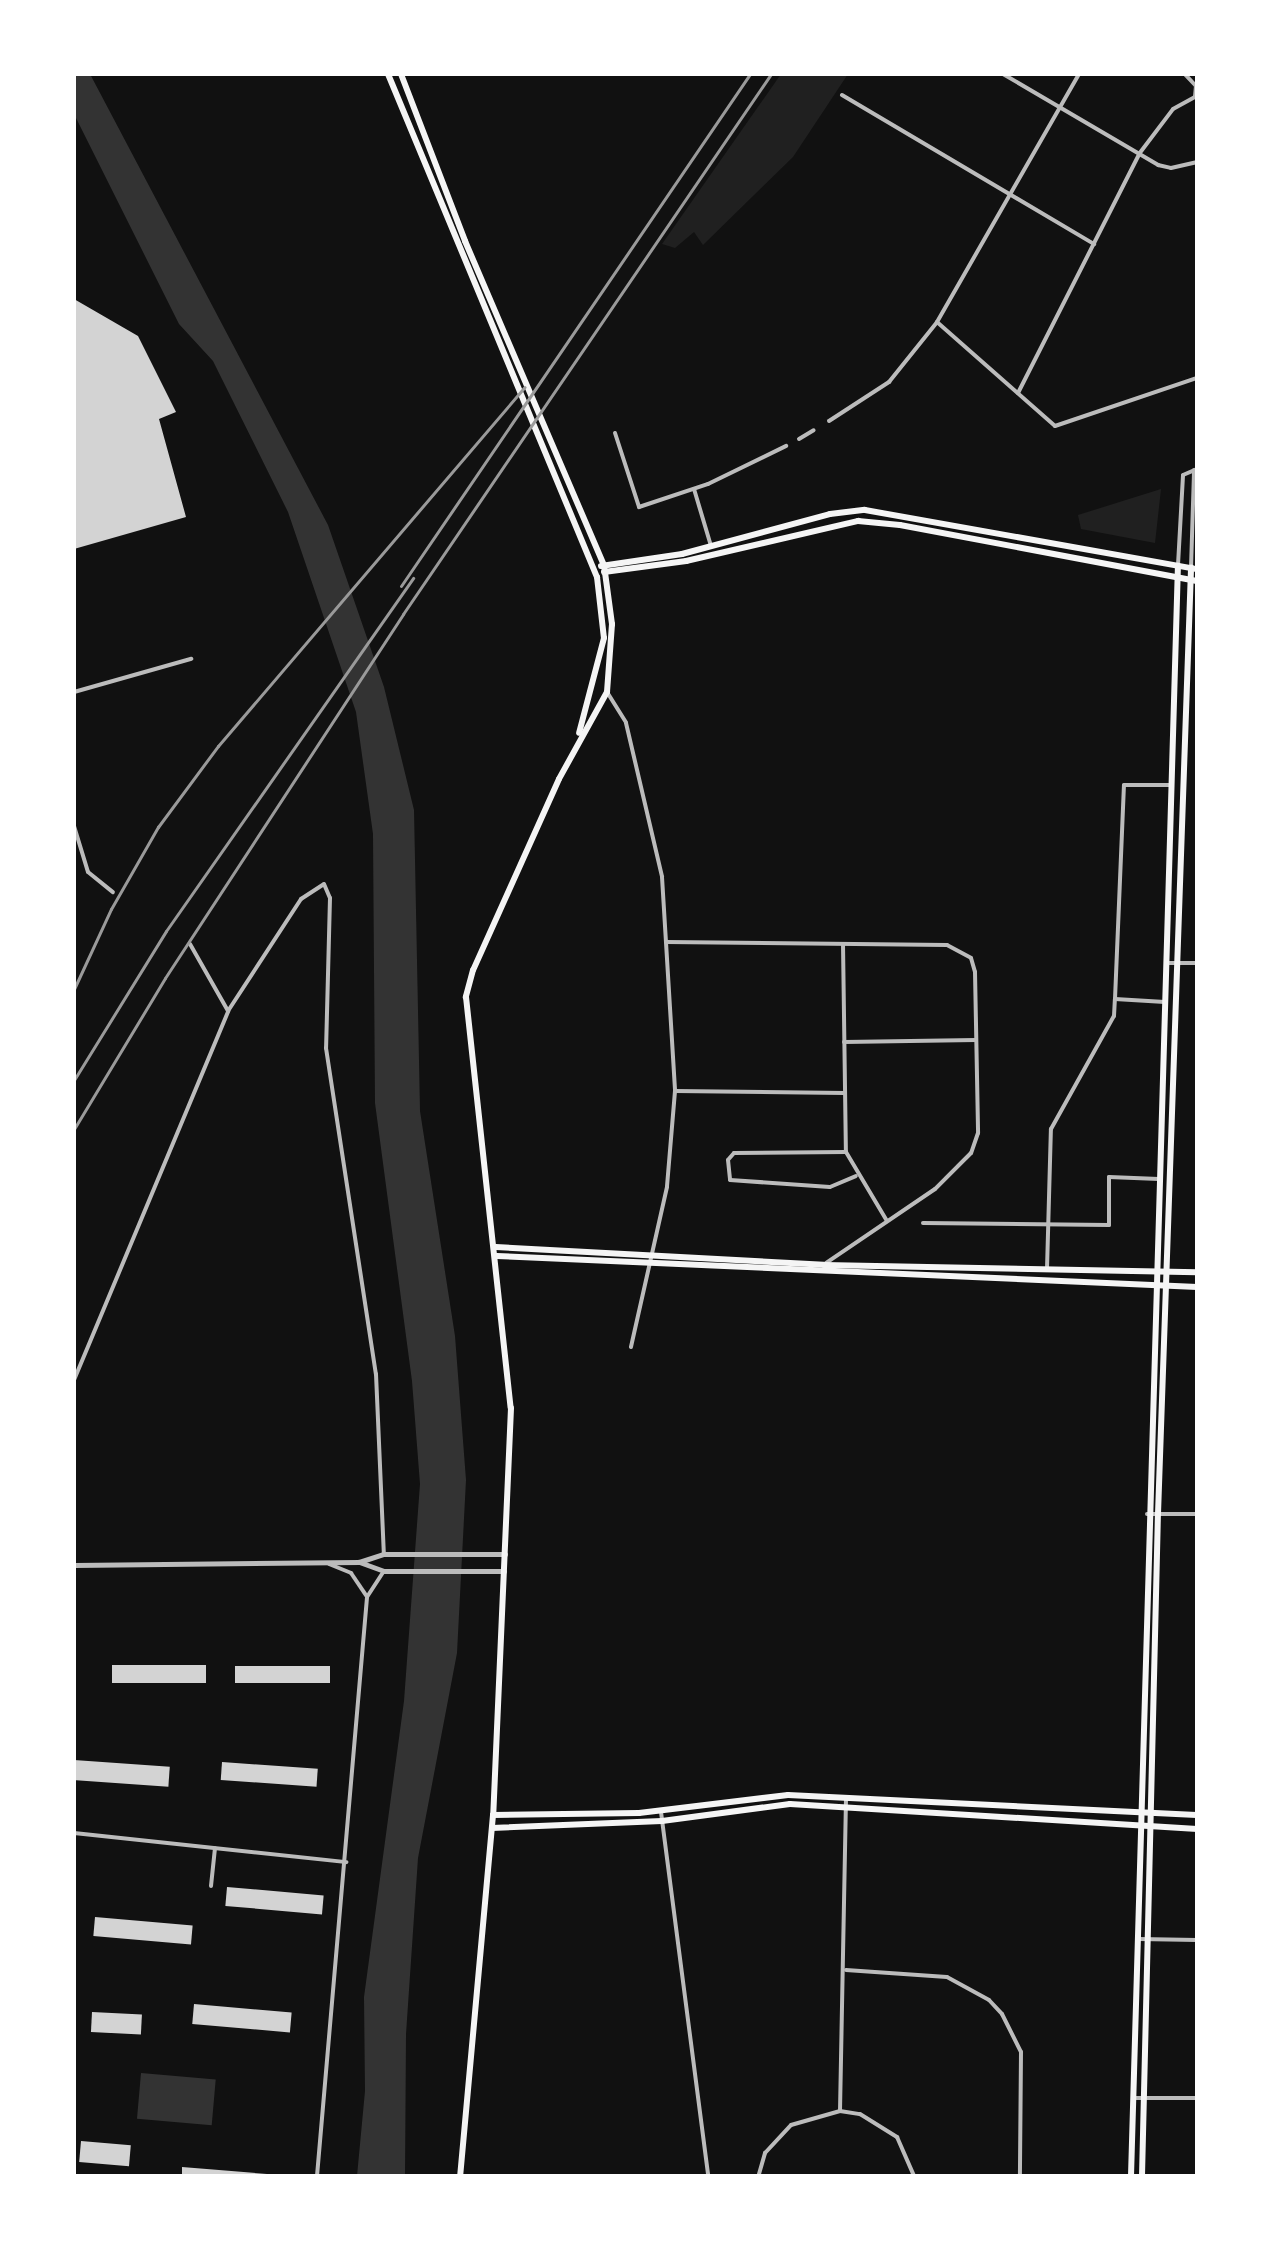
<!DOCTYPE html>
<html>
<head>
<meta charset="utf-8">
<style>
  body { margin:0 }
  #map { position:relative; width:1271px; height:2250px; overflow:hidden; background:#111; font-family:"Libre Baskerville",serif }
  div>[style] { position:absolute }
  .green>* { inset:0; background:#202020 }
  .water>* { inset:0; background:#333; transform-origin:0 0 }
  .building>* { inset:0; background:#d3d3d3; transform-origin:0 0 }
  .minor>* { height:4px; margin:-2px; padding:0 2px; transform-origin:2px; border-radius:2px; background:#bcbcbc }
  .tertiary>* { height:5px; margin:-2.5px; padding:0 2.5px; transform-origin:2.5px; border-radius:2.5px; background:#bcbcbc }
  .secondary>* { height:6px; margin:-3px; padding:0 3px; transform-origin:3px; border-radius:3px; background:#f5f5f5 }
  .rail>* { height:3px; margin:-1.5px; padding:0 1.5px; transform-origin:1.5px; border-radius:1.5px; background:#9a9a9a }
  span { translate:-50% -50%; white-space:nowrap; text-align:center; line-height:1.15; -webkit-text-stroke:7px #fff; paint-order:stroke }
  .frame { position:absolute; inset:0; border:76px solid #fff; pointer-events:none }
</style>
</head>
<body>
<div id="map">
  <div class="green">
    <div style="clip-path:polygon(781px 74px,848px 74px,793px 157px,703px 245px,694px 232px,675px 248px,662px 244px)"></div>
    <div style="clip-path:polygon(1161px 489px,1155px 543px,1081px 529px,1078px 515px)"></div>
  </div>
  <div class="water">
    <div style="clip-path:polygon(74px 74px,90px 74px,328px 525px,384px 687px,414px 810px,420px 1111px,455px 1336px,466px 1480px,457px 1653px,418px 1858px,406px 2034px,405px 2176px,357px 2176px,365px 2091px,364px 1997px,404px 1701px,420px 1484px,412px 1381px,375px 1103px,373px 834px,356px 712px,288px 512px,213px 361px,179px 324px,74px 114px)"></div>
    <div style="left:141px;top:2073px;width:75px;height:46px;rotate:5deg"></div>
  </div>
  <div class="building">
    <div style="clip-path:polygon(74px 299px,138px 336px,176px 412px,159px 419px,186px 517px,74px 549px)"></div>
    <div style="left:112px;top:1665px;width:94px;height:18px"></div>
    <div style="left:235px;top:1666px;width:95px;height:17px"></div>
    <div style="left:74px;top:1760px;width:96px;height:20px;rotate:4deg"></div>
    <div style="left:222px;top:1762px;width:96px;height:18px;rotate:4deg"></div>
    <div style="left:227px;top:1887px;width:97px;height:19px;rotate:5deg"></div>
    <div style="left:95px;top:1917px;width:98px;height:19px;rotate:5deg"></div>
    <div style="left:194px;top:2004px;width:98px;height:20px;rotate:5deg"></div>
    <div style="left:92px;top:2012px;width:50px;height:20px;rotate:3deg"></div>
    <div style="left:81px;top:2141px;width:50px;height:21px;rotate:5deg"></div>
    <div style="clip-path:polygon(182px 2167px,267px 2174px,267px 2176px,182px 2176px)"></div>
  </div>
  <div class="minor">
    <div style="left:1003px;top:74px;width:180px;rotate:30.4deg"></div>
    <div style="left:1158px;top:165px;width:13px;rotate:13deg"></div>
    <div style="left:1171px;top:168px;width:27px;rotate:-13deg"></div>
    <div style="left:1079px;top:74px;width:286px;rotate:119.8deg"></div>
    <div style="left:937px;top:322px;width:157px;rotate:41.4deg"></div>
    <div style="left:1055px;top:426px;width:150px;rotate:-18.7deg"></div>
    <div style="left:842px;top:95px;width:293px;rotate:30.6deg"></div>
    <div style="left:1018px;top:393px;width:268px;rotate:-63.1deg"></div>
    <div style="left:1139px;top:154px;width:56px;rotate:-52.9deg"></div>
    <div style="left:1173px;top:109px;width:25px;rotate:-29deg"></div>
    <div style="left:1195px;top:97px;width:11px;rotate:-85deg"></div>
    <div style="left:1196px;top:86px;width:16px;rotate:-133deg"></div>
    <div style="left:829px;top:421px;width:72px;rotate:-33deg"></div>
    <div style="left:889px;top:382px;width:77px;rotate:-51.3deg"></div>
    <div style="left:615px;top:433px;width:78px;rotate:72deg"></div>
    <div style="left:639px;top:507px;width:73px;rotate:-18.4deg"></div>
    <div style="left:708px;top:484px;width:87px;rotate:-26deg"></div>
    <div style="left:799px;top:439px;width:17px;rotate:-31deg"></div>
    <div style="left:694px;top:489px;width:59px;rotate:73.4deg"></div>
    <div style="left:1178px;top:565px;width:90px;rotate:-86.8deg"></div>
    <div style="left:1183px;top:475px;width:15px;rotate:-23deg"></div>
    <div style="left:1191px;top:568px;width:98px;rotate:-88.2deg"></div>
    <div style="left:74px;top:692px;width:122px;rotate:-15.8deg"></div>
    <div style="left:607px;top:692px;width:36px;rotate:58deg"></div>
    <div style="left:626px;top:723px;width:158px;rotate:76.8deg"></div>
    <div style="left:662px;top:877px;width:214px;rotate:86.5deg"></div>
    <div style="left:675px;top:1091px;width:96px;rotate:94.8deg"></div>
    <div style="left:667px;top:1187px;width:164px;rotate:102.7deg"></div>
    <div style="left:74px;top:826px;width:48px;rotate:73.1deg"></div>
    <div style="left:88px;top:872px;width:32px;rotate:39deg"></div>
    <div style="left:666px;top:942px;width:281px;rotate:0.6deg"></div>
    <div style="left:947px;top:945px;width:27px;rotate:28deg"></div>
    <div style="left:971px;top:958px;width:15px;rotate:74deg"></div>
    <div style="left:975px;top:972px;width:161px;rotate:88.9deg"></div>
    <div style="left:978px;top:1133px;width:21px;rotate:109deg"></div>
    <div style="left:971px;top:1153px;width:51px;rotate:135deg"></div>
    <div style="left:935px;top:1189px;width:132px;rotate:145.8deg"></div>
    <div style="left:190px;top:944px;width:77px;rotate:60.4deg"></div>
    <div style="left:843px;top:944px;width:208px;rotate:89.2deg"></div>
    <div style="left:846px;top:1152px;width:80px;rotate:59.3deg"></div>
    <div style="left:1167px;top:963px;width:30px"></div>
    <div style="left:1115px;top:999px;width:214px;rotate:-87.6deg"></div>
    <div style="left:1124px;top:785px;width:47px"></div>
    <div style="left:844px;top:1042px;width:132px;rotate:-0.9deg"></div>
    <div style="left:675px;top:1091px;width:170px;rotate:0.7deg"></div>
    <div style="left:846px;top:1152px;width:112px;rotate:179.5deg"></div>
    <div style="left:734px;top:1153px;width:9px;rotate:131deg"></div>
    <div style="left:728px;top:1160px;width:20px;rotate:84deg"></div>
    <div style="left:730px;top:1180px;width:100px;rotate:4deg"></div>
    <div style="left:830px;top:1187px;width:28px;rotate:-23deg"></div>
    <div style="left:923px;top:1223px;width:186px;rotate:0.6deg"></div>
    <div style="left:1109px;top:1225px;width:48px;rotate:-90deg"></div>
    <div style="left:1109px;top:1177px;width:50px;rotate:2.3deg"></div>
    <div style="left:1047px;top:1269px;width:140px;rotate:-88.4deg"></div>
    <div style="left:1051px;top:1129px;width:129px;rotate:-60.9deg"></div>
    <div style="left:1114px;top:1016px;width:17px;rotate:-87deg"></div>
    <div style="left:1115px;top:999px;width:50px;rotate:3.4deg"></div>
    <div style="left:74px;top:1380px;width:400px;rotate:-67.3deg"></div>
    <div style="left:228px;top:1011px;width:134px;rotate:-56.9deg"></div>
    <div style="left:301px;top:899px;width:27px;rotate:-33deg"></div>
    <div style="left:324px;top:884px;width:15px;rotate:67deg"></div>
    <div style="left:330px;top:898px;width:150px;rotate:91.5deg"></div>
    <div style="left:326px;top:1048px;width:330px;rotate:81.3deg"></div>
    <div style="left:376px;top:1374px;width:180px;rotate:87.5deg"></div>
    <div style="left:1147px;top:1514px;width:50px"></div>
    <div style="left:329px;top:1564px;width:24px;rotate:22deg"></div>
    <div style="left:351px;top:1573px;width:27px;rotate:56deg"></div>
    <div style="left:661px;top:1812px;width:367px;rotate:82.6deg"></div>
    <div style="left:74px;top:1833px;width:274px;rotate:6.1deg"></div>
    <div style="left:211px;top:1886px;width:38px;rotate:-84deg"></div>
    <div style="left:1139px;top:1939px;width:58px;rotate:1deg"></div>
    <div style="left:846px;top:1970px;width:101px;rotate:4deg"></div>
    <div style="left:947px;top:1977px;width:48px;rotate:28.7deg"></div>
    <div style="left:989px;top:2000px;width:19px;rotate:47deg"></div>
    <div style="left:1002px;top:2014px;width:42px;rotate:63.4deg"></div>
    <div style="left:1021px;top:2052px;width:124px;rotate:90.5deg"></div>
    <div style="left:1134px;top:2098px;width:63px"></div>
    <div style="left:840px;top:2111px;width:314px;rotate:-88.9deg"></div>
    <div style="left:759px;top:2174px;width:22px;rotate:-74deg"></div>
    <div style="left:765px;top:2153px;width:38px;rotate:-47deg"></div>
    <div style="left:791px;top:2125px;width:51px;rotate:-15.9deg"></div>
    <div style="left:840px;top:2111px;width:20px;rotate:9deg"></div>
    <div style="left:860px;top:2114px;width:44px;rotate:31.9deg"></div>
    <div style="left:897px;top:2137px;width:43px;rotate:66.4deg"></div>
    <div style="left:317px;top:2176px;width:581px;rotate:-85.06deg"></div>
    <div style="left:367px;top:1597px;width:31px;rotate:-57deg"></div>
  </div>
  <div class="tertiary">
    <div style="left:74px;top:1565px;width:285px;rotate:-0.6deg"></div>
    <div style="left:504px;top:1571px;width:120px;rotate:180deg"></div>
    <div style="left:384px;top:1571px;width:27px;rotate:-160deg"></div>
    <div style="left:359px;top:1562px;width:26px;rotate:-18deg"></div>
    <div style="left:384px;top:1554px;width:121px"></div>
  </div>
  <div class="secondary">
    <div style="left:388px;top:74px;width:545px;rotate:67.44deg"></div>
    <div style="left:597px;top:577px;width:61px;rotate:83.5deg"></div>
    <div style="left:604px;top:638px;width:98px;rotate:104.7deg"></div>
    <div style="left:401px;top:74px;width:179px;rotate:69deg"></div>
    <div style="left:465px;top:241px;width:353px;rotate:66.8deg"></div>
    <div style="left:604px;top:565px;width:60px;rotate:82.3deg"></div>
    <div style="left:612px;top:624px;width:68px;rotate:94.2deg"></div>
    <div style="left:607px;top:692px;width:99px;rotate:118.9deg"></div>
    <div style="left:559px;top:779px;width:209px;rotate:114.2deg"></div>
    <div style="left:473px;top:970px;width:28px;rotate:105deg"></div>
    <div style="left:466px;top:997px;width:413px;rotate:83.8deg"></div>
    <div style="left:511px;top:1408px;width:407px;rotate:92.5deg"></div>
    <div style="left:493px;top:1815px;width:363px;rotate:95.2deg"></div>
    <div style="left:601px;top:566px;width:82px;rotate:-8.4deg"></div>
    <div style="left:682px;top:554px;width:153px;rotate:-15.1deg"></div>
    <div style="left:830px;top:514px;width:35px;rotate:-7deg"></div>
    <div style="left:865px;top:510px;width:337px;rotate:10.1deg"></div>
    <div style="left:604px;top:572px;width:83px;rotate:-7.6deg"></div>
    <div style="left:686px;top:561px;width:177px;rotate:-13.1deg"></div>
    <div style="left:858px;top:521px;width:42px;rotate:5.4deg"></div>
    <div style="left:900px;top:525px;width:302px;rotate:10.7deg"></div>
    <div style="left:496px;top:1247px;width:328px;rotate:3.1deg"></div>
    <div style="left:824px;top:1265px;width:373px;rotate:1.1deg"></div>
    <div style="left:497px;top:1256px;width:701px;rotate:2.54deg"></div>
    <div style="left:493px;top:1815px;width:146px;rotate:-0.8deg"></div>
    <div style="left:639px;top:1813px;width:150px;rotate:-6.9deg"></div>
    <div style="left:788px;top:1795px;width:409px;rotate:2.8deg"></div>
    <div style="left:492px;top:1828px;width:170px;rotate:-2.4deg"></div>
    <div style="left:662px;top:1821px;width:129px;rotate:-7.6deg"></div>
    <div style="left:790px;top:1804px;width:408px;rotate:3.5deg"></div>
    <div style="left:1131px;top:2176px;width:1611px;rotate:-88.33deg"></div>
    <div style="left:1142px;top:2176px;width:662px;rotate:-88.62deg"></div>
    <div style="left:1158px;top:1514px;width:947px;rotate:-88deg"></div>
  </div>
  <div class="rail">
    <div style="left:401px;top:586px;width:620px;rotate:-55.72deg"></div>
    <div style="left:74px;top:989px;width:88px;rotate:-65.2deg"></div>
    <div style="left:111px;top:909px;width:95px;rotate:-60.2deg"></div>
    <div style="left:158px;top:827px;width:101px;rotate:-53.5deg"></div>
    <div style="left:218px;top:746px;width:472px;rotate:-49.5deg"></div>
    <div style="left:74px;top:1080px;width:175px;rotate:-58.3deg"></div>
    <div style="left:166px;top:931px;width:431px;rotate:-55deg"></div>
    <div style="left:74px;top:1129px;width:176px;rotate:-58.9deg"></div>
    <div style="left:165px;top:978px;width:435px;rotate:-56.8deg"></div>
    <div style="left:403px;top:614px;width:653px;rotate:-55.73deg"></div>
  </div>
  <div class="frame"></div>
</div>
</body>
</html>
